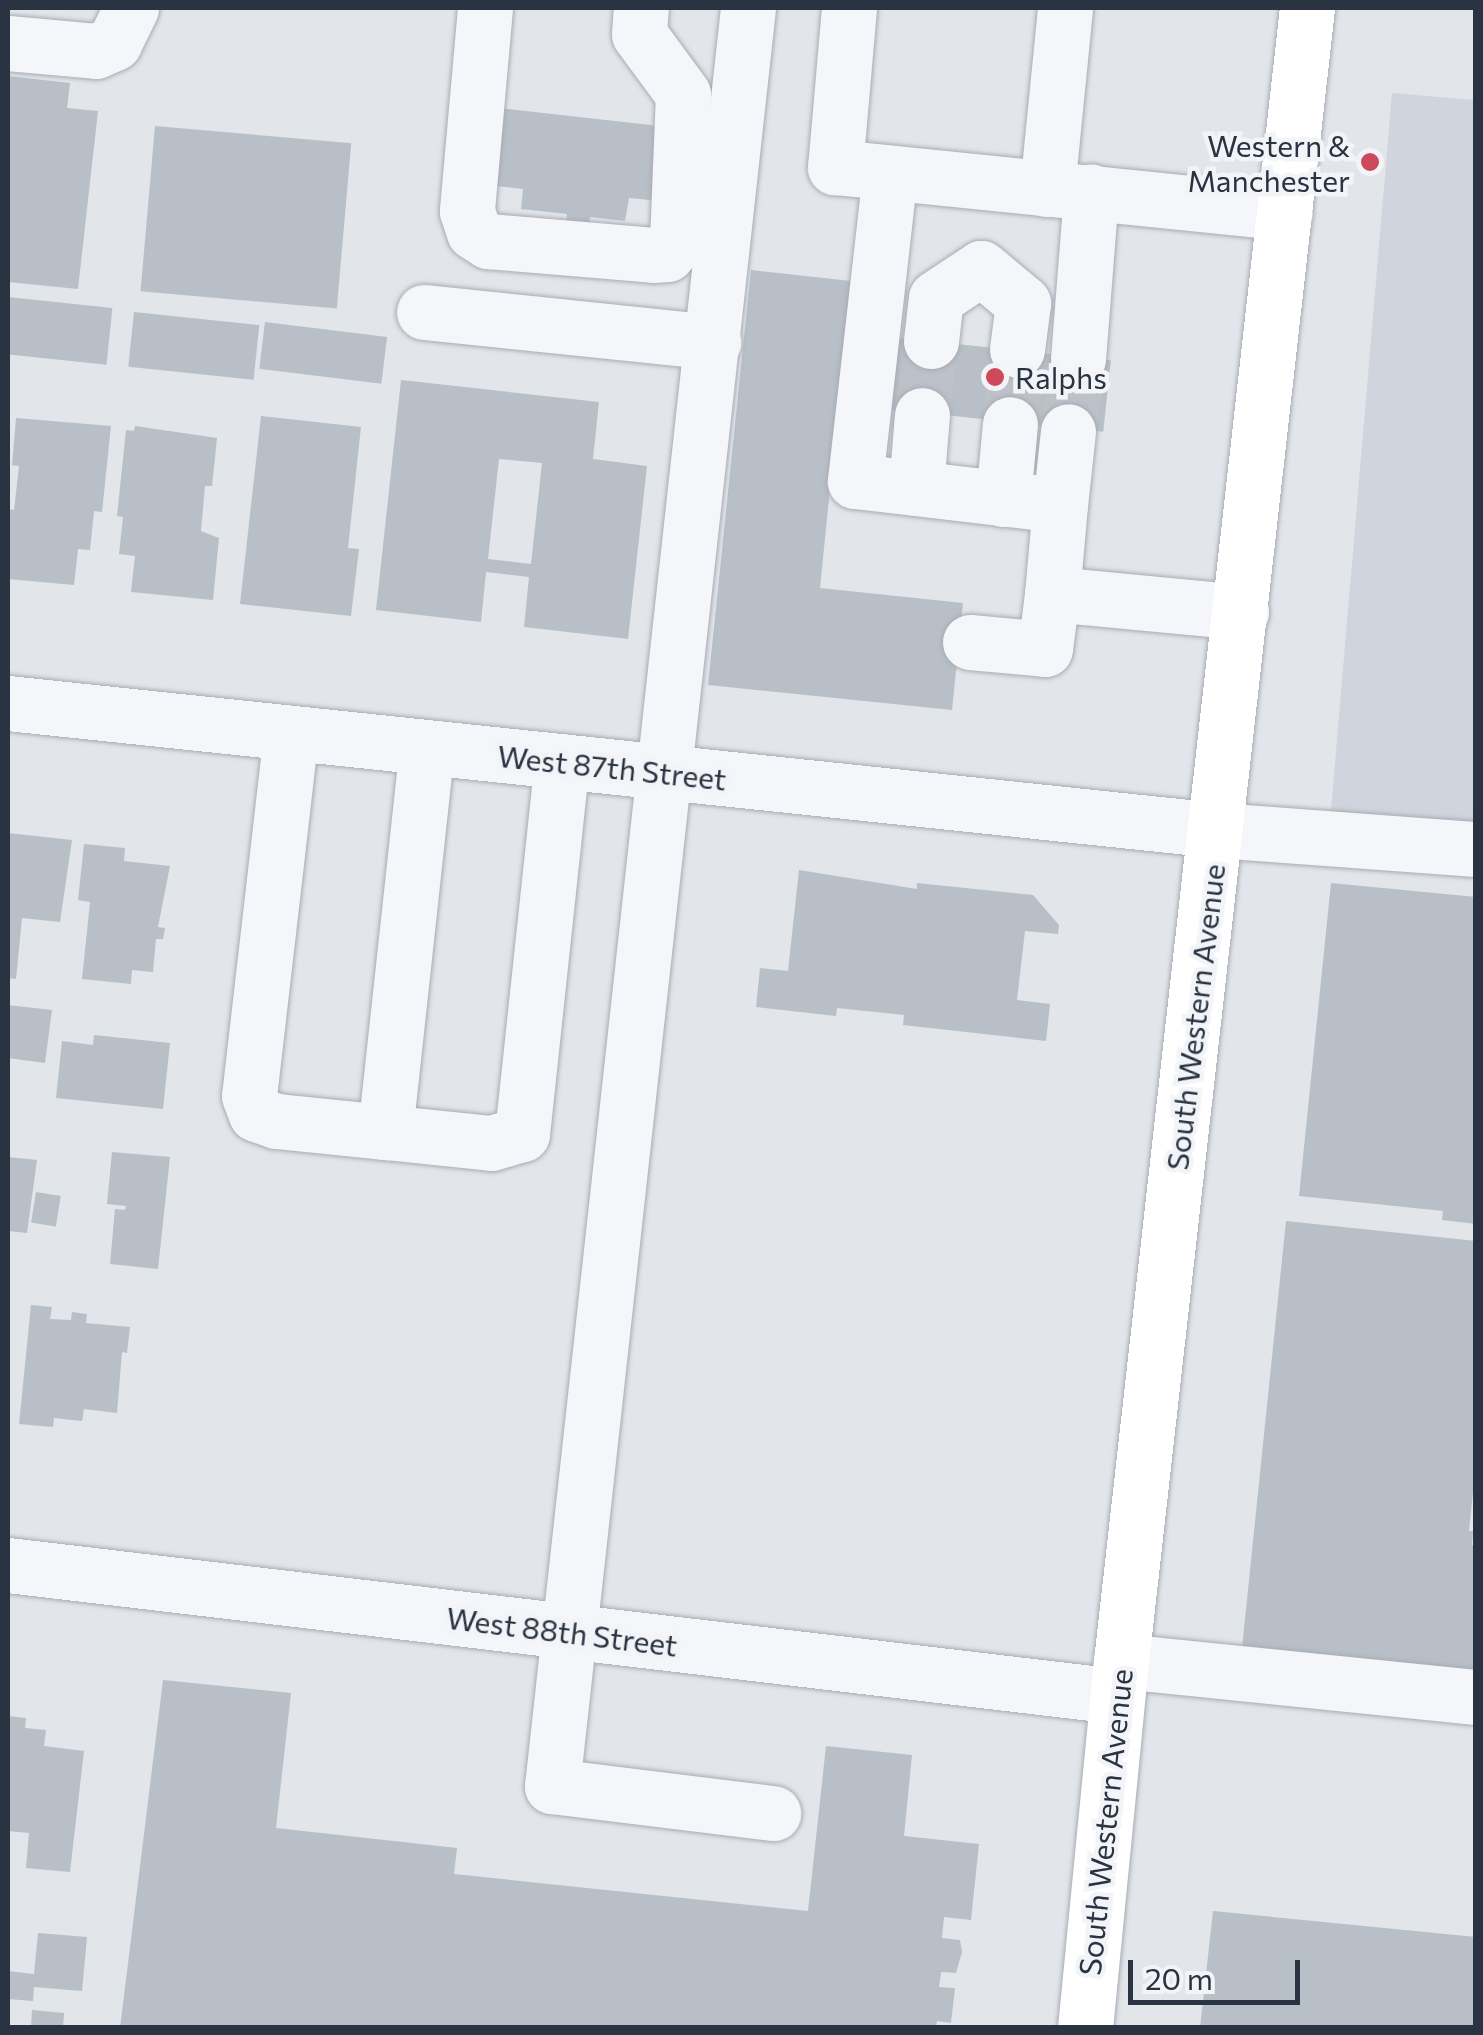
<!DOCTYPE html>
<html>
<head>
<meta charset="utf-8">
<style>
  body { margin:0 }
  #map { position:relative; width:1483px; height:2035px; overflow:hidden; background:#e2e5ea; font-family:Commissioner,sans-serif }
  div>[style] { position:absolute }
  .built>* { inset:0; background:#d0d4dc }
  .building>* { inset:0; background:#b9bfc7; transform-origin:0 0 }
  .minor-tunnel>* { height:55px; margin-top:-27.5px; transform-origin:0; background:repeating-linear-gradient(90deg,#bdc1c8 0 55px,transparent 0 83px) }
  .roads { filter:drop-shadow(0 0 2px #a7acb4) drop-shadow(0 0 2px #a7acb4) }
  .minor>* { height:55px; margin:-27.5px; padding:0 27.5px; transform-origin:27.5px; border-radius:27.5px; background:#f5f6f9 }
  .major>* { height:55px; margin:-27.5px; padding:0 27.5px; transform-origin:27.5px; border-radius:27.5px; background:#fff }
  .dots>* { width:28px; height:28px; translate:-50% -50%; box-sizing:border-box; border:5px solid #f2f4f8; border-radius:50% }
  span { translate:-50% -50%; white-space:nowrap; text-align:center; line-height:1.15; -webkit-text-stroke:9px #f2f4f8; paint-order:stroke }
  .poi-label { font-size:30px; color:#2a3342 }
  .right { translate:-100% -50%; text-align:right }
  .left { translate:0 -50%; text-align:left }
  .street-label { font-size:30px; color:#2a3342 }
  .frame { position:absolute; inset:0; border:10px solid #2a3342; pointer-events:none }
  .scale { position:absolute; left:1128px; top:1960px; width:172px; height:45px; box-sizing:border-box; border:5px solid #2a3342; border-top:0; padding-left:12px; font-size:30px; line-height:35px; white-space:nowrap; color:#2a3342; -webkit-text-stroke:8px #f2f4f8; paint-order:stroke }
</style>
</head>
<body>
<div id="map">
  <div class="built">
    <div style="clip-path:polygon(1392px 93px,1475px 100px,1475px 870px,1327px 857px)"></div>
  </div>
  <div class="building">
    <div style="clip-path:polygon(8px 76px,70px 83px,67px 108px,98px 111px,78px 289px,8px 282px)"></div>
    <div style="clip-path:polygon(498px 108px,668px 127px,660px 201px,629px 198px,625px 221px,590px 217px,587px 238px,565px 235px,567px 214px,521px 209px,523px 189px,489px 185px)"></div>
    <div style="left:155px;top:126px;width:197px;height:166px;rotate:5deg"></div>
    <div style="clip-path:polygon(751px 270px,851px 281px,820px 588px,963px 603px,952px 710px,708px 685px)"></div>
    <div style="left:8px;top:297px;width:105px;height:57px;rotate:6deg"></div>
    <div style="left:134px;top:312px;width:126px;height:55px;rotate:6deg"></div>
    <div style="left:265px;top:322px;width:123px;height:47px;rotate:7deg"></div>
    <div style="left:890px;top:337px;width:222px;height:72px;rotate:6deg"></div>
    <div style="clip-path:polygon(evenodd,401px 380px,599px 402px,593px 459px,647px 466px,628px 639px,524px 627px,529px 577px,486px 572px,481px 622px,376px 610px,401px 380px,499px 459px,542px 463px,531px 564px,488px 559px,499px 459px)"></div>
    <div style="clip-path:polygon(261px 416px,361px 427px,348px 548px,359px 549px,351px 616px,240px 604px)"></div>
    <div style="clip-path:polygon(16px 418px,111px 426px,102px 512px,94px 511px,90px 550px,78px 549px,74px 585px,8px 579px,8px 509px,14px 510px,19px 466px,12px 465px)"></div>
    <div style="clip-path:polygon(135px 426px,217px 438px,212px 486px,205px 486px,201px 531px,219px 538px,213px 600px,131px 592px,135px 556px,119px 554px,123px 517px,117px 516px,126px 430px,134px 431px)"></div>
    <div style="clip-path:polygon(8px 833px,72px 840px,60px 922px,22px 918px,16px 979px,8px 978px)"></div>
    <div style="clip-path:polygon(84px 844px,125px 848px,124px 861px,170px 866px,158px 927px,165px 928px,163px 939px,156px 939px,153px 972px,132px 970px,131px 984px,82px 979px,90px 902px,78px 900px)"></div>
    <div style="clip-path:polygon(799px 870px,917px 889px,917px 883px,1033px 895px,1059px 925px,1058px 934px,1025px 931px,1017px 1000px,1050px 1004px,1046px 1041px,903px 1025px,904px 1015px,837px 1008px,836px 1016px,756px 1007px,760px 968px,788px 971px)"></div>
    <div style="clip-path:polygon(1331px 883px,1476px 897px,1476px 1224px,1442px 1220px,1443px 1211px,1299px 1196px)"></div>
    <div style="clip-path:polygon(8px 1005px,52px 1010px,45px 1063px,8px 1058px)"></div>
    <div style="clip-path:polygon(94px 1035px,170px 1043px,163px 1109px,56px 1098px,62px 1041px,93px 1045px)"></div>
    <div style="clip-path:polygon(112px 1152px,170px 1157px,158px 1269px,110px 1264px,115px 1209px,125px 1210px,126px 1206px,107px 1204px)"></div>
    <div style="clip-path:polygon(8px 1157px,37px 1160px,27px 1233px,8px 1231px)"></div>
    <div style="left:36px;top:1192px;width:25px;height:31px;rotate:9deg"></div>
    <div style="clip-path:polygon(1286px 1221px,1476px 1241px,1476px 1463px,1469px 1531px,1473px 1531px,1472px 1545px,1476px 1546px,1476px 1673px,1242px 1648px)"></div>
    <div style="clip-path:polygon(31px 1305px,52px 1307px,50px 1319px,71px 1320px,72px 1312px,87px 1314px,86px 1323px,130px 1327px,127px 1353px,122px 1352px,117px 1413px,84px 1409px,82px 1421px,54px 1418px,53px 1427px,19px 1424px)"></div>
    <div style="clip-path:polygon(163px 1680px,291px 1693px,276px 1828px,457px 1848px,454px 1874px,808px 1911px,826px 1746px,912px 1755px,904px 1836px,979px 1844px,971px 1920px,944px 1917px,942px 1938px,960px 1940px,962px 1952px,956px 1973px,941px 1972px,939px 1987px,955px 1988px,951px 2023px,937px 2021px,936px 2028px,120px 2028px)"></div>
    <div style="clip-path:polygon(8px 1716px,26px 1718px,25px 1728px,46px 1730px,44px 1746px,84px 1751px,70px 1872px,26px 1868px,29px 1833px,8px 1831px)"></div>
    <div style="clip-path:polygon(1213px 1911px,1476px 1937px,1476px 2028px,1200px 2028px)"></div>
    <div style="clip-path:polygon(38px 1933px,87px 1937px,82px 1991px,34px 1987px,33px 2001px,8px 1999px,8px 1971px,34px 1974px)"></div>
    <div style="clip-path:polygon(32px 2010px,64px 2013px,63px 2028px,31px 2028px)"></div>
  </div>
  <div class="minor-tunnel">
    <div style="left:922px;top:415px;width:75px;rotate:-83.1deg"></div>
    <div style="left:1010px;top:424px;width:74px;rotate:-84.6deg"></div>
    <div style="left:1068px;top:431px;width:73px;rotate:-82.1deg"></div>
  </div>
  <div class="roads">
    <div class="minor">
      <div style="left:485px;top:8px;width:204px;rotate:95.1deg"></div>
      <div style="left:467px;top:211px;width:22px;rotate:72deg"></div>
      <div style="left:474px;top:232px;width:17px;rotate:33deg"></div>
      <div style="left:488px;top:241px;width:166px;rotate:4.8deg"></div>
      <div style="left:653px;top:255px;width:14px;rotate:-4deg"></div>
      <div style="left:667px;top:254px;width:16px;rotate:-50deg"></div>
      <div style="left:677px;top:242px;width:148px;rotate:-87.7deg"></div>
      <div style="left:683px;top:94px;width:74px;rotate:-126.3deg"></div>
      <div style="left:639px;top:34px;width:26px;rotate:-86deg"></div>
      <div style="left:748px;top:8px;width:1789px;rotate:96.29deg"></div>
      <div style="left:552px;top:1786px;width:223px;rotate:7deg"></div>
      <div style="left:849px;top:8px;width:160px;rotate:95deg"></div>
      <div style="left:835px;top:167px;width:452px;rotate:5.8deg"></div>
      <div style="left:8px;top:43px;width:88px;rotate:5.2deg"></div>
      <div style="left:96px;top:51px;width:20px;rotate:-24deg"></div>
      <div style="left:114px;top:43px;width:39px;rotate:-64deg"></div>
      <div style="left:890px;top:173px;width:310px;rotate:96.5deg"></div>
      <div style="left:855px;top:481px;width:206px;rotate:6.7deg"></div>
      <div style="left:1060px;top:505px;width:89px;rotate:95.1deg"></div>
      <div style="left:1052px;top:594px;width:190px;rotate:5.4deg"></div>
      <div style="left:1047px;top:189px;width:182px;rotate:-84.3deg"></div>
      <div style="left:981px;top:268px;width:55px;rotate:39.8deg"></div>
      <div style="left:1023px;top:303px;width:47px;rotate:97.3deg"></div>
      <div style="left:424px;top:312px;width:291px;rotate:5.9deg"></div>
      <div style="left:931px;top:341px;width:43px;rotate:-83.4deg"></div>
      <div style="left:936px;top:298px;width:54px;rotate:-33.7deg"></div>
      <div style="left:1078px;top:359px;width:168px;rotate:-85.5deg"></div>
      <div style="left:916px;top:488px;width:73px;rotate:-85.3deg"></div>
      <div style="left:1003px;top:499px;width:75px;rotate:-84.7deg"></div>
      <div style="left:1060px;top:505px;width:74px;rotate:-83.8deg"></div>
      <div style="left:970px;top:642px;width:75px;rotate:5.3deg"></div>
      <div style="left:1045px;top:649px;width:55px;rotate:-82.7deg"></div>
      <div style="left:8px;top:703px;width:1216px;rotate:6deg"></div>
      <div style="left:1217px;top:830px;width:260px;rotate:4.2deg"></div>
      <div style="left:291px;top:733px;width:365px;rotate:96.6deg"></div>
      <div style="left:249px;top:1096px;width:19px;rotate:69deg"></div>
      <div style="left:256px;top:1114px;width:21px;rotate:19deg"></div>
      <div style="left:276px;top:1121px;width:110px;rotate:5.8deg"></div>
      <div style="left:385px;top:1132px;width:387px;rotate:-83.8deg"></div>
      <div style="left:385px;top:1132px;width:107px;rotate:5.9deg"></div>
      <div style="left:491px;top:1143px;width:32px;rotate:-16deg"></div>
      <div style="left:522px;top:1134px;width:375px;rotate:-83.9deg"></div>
      <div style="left:8px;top:1565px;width:1117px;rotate:6.74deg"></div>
      <div style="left:1121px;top:1661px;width:357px;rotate:5.8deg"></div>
    </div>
    <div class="major">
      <div style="left:1085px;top:2028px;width:369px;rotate:-84.4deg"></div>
      <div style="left:1121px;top:1661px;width:1663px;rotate:-83.58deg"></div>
    </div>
  </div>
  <div class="dots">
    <div style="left:1370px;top:162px;background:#cd495c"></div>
    <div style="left:995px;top:377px;background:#cd495c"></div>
  </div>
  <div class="poi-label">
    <span class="right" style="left:1350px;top:162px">Western &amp;<br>Manchester</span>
    <span class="left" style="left:1015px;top:377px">Ralphs</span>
  </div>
  <div class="street-label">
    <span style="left:612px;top:767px;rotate:6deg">West 87th Street</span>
    <span style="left:1195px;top:1017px;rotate:-83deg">South Western Avenue</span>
    <span style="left:562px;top:1631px;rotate:7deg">West 88th Street</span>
    <span style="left:1105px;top:1822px;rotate:-84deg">South Western Avenue</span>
  </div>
  <div class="frame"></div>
  <div class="scale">20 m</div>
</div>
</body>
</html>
